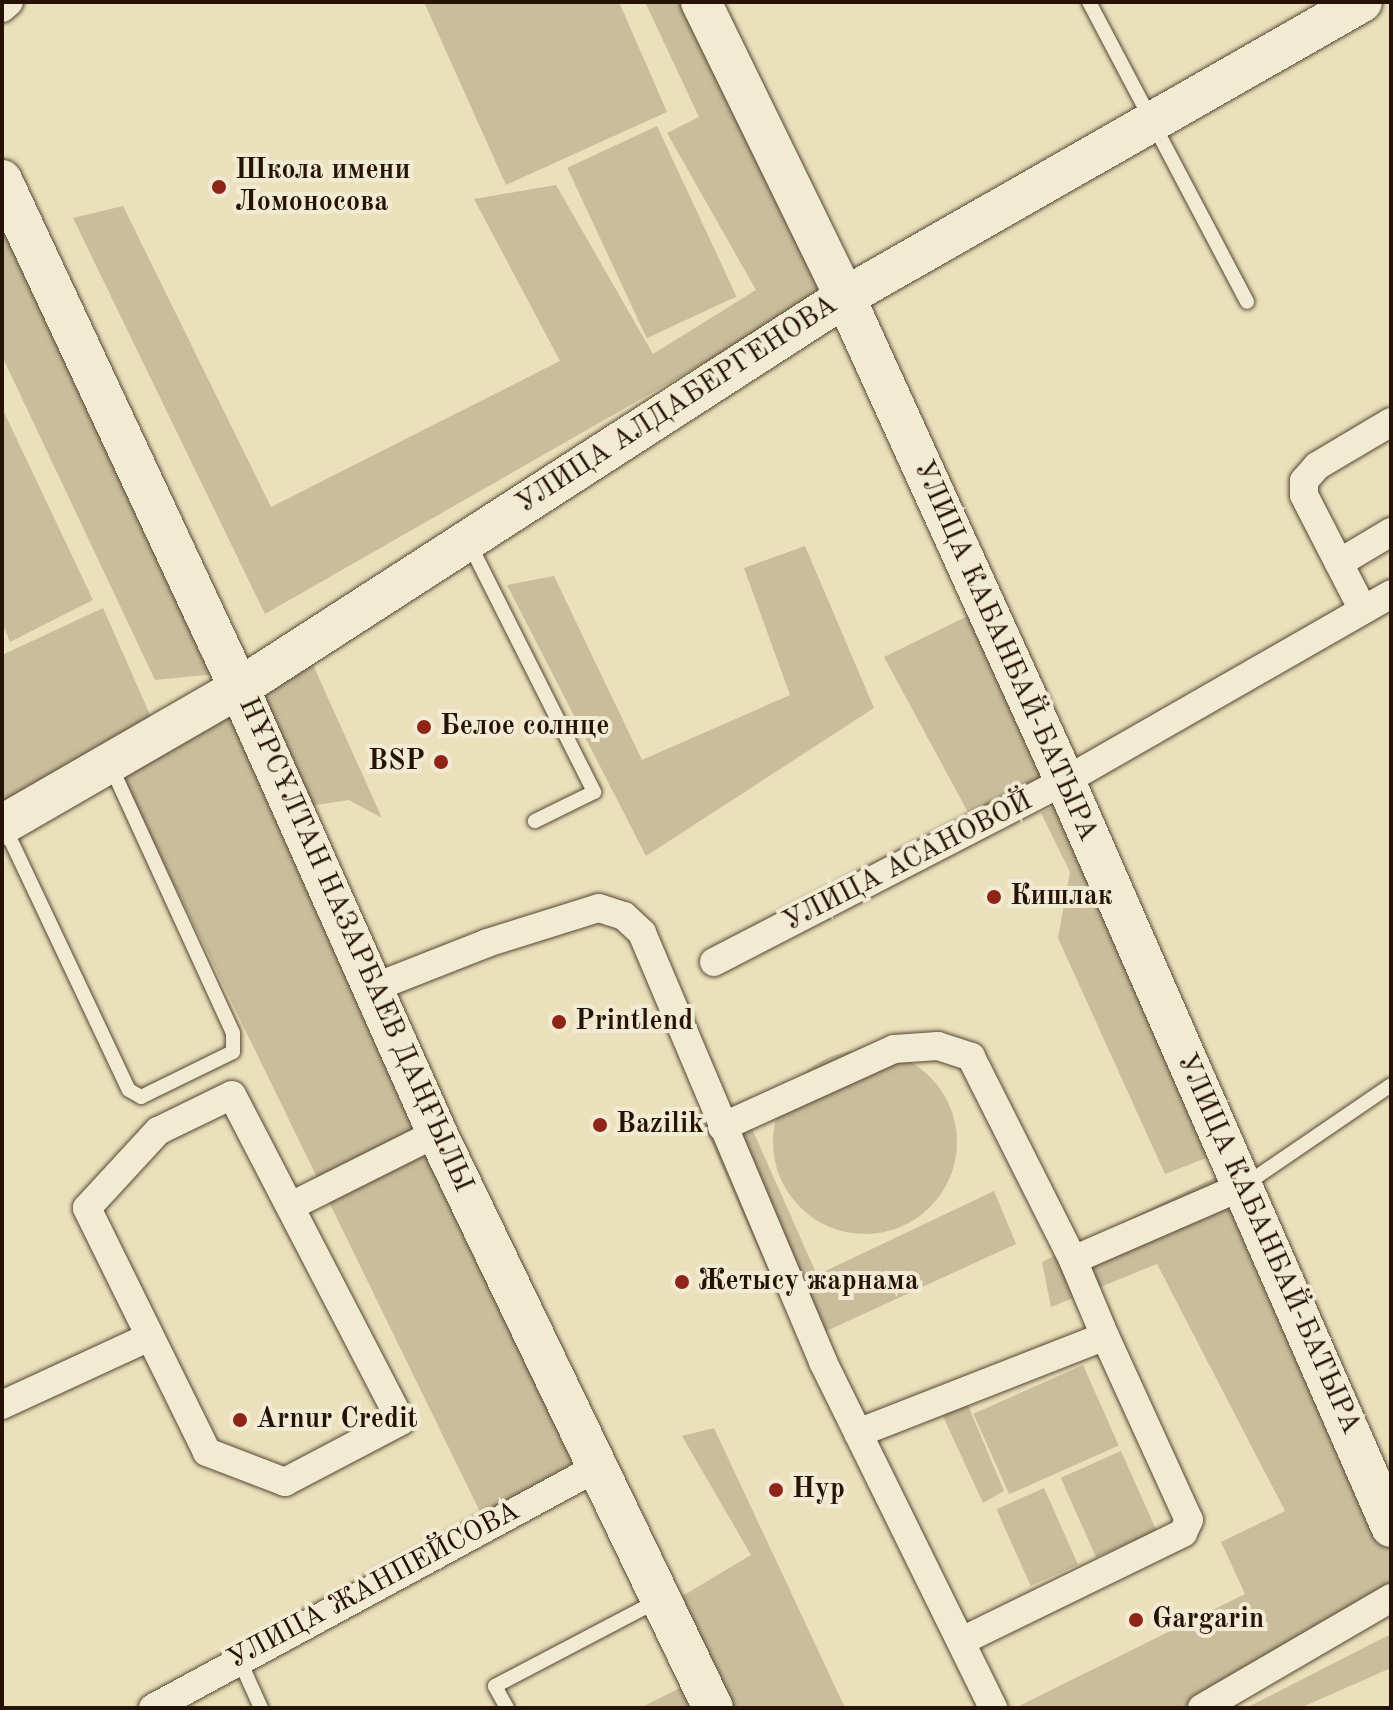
<!DOCTYPE html>
<html>
<head>
<meta charset="utf-8">
<style>
  body { margin:0 }
  #map { position:relative; width:1393px; height:1710px; overflow:hidden; background:#eae0bb; font-family:"Old Standard TT",serif }
  div>[style] { position:absolute }
  .green>* { inset:0; background:#c9bd9c; transform-origin:0 0 }
  .round { border-radius:50% }
  .roads { filter:drop-shadow(0 0 2px #584633) drop-shadow(0 0 2px #584633) }
  .lane>* { height:14px; margin:-7px; padding:0 7px; transform-origin:7px; border-radius:7px; background:#f1ebd3 }
  .street>* { height:28px; margin:-14px; padding:0 14px; transform-origin:14px; border-radius:14px; background:#f1ebd3 }
  .secondary>* { height:40px; margin:-20px; padding:0 20px; transform-origin:20px; border-radius:20px; background:#f1ebd3 }
  .dots>* { width:22px; height:22px; translate:-50% -50%; box-sizing:border-box; border:4px solid #f1ebd3; border-radius:50% }
  span { translate:-50% -50%; white-space:nowrap; text-align:center; line-height:1.15; -webkit-text-stroke:8px #f1ebd3; paint-order:stroke }
  .poi-label { font-size:28px; color:#271306; font-weight:700 }
  .left { translate:0 -50%; text-align:left }
  .right { translate:-100% -50%; text-align:right }
  .street-label { font-size:28px; color:#271306 }
  .frame { position:absolute; inset:0; border:4px solid #271306; pointer-events:none }
</style>
</head>
<body>
<div id="map">
  <div class="green">
    <div style="clip-path:polygon(424px 2px,619px 2px,667px 112px,506px 185px)"></div>
    <div style="clip-path:polygon(645px 2px,684px 2px,823px 295px,265px 614px,73px 218px,123px 206px,271px 507px,560px 361px,474px 199px,556px 185px,653px 354px,756px 290px,667px 133px,699px 117px)"></div>
    <div style="left:657px;top:126px;width:188px;height:99px;rotate:65deg"></div>
    <div style="clip-path:polygon(2px 204px,215px 674px,155px 680px,2px 356px)"></div>
    <div style="clip-path:polygon(2px 408px,93px 600px,10px 642px,2px 622px)"></div>
    <div style="clip-path:polygon(805px 546px,874px 708px,646px 856px,507px 585px,554px 576px,642px 760px,790px 695px,744px 568px)"></div>
    <div style="clip-path:polygon(103px 608px,154px 724px,2px 809px,2px 655px)"></div>
    <div style="clip-path:polygon(980px 610px,1048px 773px,970px 816px,884px 657px)"></div>
    <div style="clip-path:polygon(309px 656px,382px 818px,349px 800px,309px 806px,251px 690px)"></div>
    <div style="clip-path:polygon(229px 709px,577px 1461px,482px 1516px,119px 771px)"></div>
    <div style="clip-path:polygon(1063px 802px,1214px 1155px,1165px 1174px,1058px 938px,1070px 872px,1041px 813px)"></div>
    <div class="round" style="left:773px;top:1050px;width:184px;height:184px"></div>
    <div style="clip-path:polygon(741px 1104px,817px 1275px,994px 1191px,1016px 1244px,822px 1333px,802px 1291px,780px 1298px,703px 1123px)"></div>
    <div style="clip-path:polygon(1224px 1173px,1391px 1551px,1391px 1588px,1183px 1708px,1015px 1708px,1245px 1594px,1221px 1542px,1285px 1511px,1157px 1264px,1051px 1307px,1042px 1262px)"></div>
    <div style="left:1083px;top:1365px;width:88px;height:120px;rotate:66deg"></div>
    <div style="clip-path:polygon(967px 1403px,1004px 1491px,983px 1503px,941px 1412px)"></div>
    <div style="clip-path:polygon(714px 1428px,845px 1708px,725px 1708px,674px 1601px,751px 1555px,682px 1436px)"></div>
    <div style="left:1121px;top:1451px;width:87px;height:66px;rotate:66deg"></div>
    <div style="left:1044px;top:1488px;width:84px;height:52px;rotate:66deg"></div>
    <div style="clip-path:polygon(1391px 1634px,1391px 1668px,1300px 1708px,1246px 1708px)"></div>
    <div style="clip-path:polygon(690px 1683px,701px 1708px,640px 1708px)"></div>
  </div>
  <div class="roads">
    <div class="lane">
      <div style="left:1089px;top:2px;width:339px;rotate:62.2deg"></div>
      <div style="left:468px;top:541px;width:281px;rotate:63.3deg"></div>
      <div style="left:594px;top:792px;width:66px;rotate:153.8deg"></div>
      <div style="left:4px;top:826px;width:292px;rotate:64.7deg"></div>
      <div style="left:129px;top:1090px;width:14px;rotate:30deg"></div>
      <div style="left:141px;top:1097px;width:102px;rotate:-26.1deg"></div>
      <div style="left:233px;top:1052px;width:19px;rotate:-90deg"></div>
      <div style="left:233px;top:1033px;width:293px;rotate:-114.6deg"></div>
      <div style="left:1243px;top:1186px;width:179px;rotate:-34.3deg"></div>
      <div style="left:239px;top:1659px;width:54px;rotate:65.8deg"></div>
      <div style="left:507px;top:1708px;width:25px;rotate:-119deg"></div>
      <div style="left:495px;top:1686px;width:183px;rotate:-27.7deg"></div>
    </div>
    <div class="street">
      <div style="left:2px;top:8px;width:9px;rotate:-41deg"></div>
      <div style="left:1339px;top:563px;width:61px;rotate:-30.8deg"></div>
      <div style="left:1363px;top:610px;width:129px;rotate:-117.2deg"></div>
      <div style="left:1304px;top:495px;width:14px;rotate:-90deg"></div>
      <div style="left:1304px;top:481px;width:20px;rotate:-49deg"></div>
      <div style="left:1317px;top:466px;width:86px;rotate:-30.7deg"></div>
      <div style="left:714px;top:962px;width:395px;rotate:-27.3deg"></div>
      <div style="left:1065px;top:781px;width:376px;rotate:-29.8deg"></div>
      <div style="left:373px;top:988px;width:123px;rotate:-21.5deg"></div>
      <div style="left:487px;top:943px;width:117px;rotate:-17.4deg"></div>
      <div style="left:599px;top:908px;width:26px;rotate:18deg"></div>
      <div style="left:624px;top:916px;width:25px;rotate:43deg"></div>
      <div style="left:642px;top:933px;width:466px;rotate:67.1deg"></div>
      <div style="left:823px;top:1362px;width:386px;rotate:63.8deg"></div>
      <div style="left:232px;top:1095px;width:367px;rotate:62.6deg"></div>
      <div style="left:401px;top:1421px;width:131px;rotate:152.3deg"></div>
      <div style="left:285px;top:1482px;width:84px;rotate:-159deg"></div>
      <div style="left:207px;top:1452px;width:272px;rotate:-116.2deg"></div>
      <div style="left:87px;top:1208px;width:105px;rotate:-47.3deg"></div>
      <div style="left:158px;top:1131px;width:82px;rotate:-25.9deg"></div>
      <div style="left:722px;top:1127px;width:189px;rotate:-24.4deg"></div>
      <div style="left:894px;top:1049px;width:44px;rotate:-3.9deg"></div>
      <div style="left:938px;top:1046px;width:35px;rotate:18deg"></div>
      <div style="left:971px;top:1057px;width:227px;rotate:63.3deg"></div>
      <div style="left:1073px;top:1260px;width:185px;rotate:-23.5deg"></div>
      <div style="left:291px;top:1206px;width:163px;rotate:-26.6deg"></div>
      <div style="left:1073px;top:1260px;width:82px;rotate:67.2deg"></div>
      <div style="left:2px;top:1405px;width:162px;rotate:-24.8deg"></div>
      <div style="left:858px;top:1433px;width:265px;rotate:-21.4deg"></div>
      <div style="left:1105px;top:1336px;width:202px;rotate:65.5deg"></div>
      <div style="left:1189px;top:1520px;width:14px;rotate:115deg"></div>
      <div style="left:1183px;top:1533px;width:246px;rotate:154deg"></div>
      <div style="left:153px;top:1708px;width:506px;rotate:-28.44deg"></div>
      <div style="left:1202px;top:1708px;width:219px;rotate:-30.2deg"></div>
    </div>
    <div class="secondary">
      <div style="left:701px;top:2px;width:328px;rotate:64deg"></div>
      <div style="left:845px;top:297px;width:532px;rotate:65.56deg"></div>
      <div style="left:1065px;top:781px;width:814px;rotate:66.39deg"></div>
      <div style="left:2px;top:180px;width:561px;rotate:64.99deg"></div>
      <div style="left:239px;top:688px;width:487px;rotate:66deg"></div>
      <div style="left:437px;top:1133px;width:638px;rotate:64.36deg"></div>
      <div style="left:2px;top:825px;width:274px;rotate:-30deg"></div>
      <div style="left:239px;top:688px;width:721px;rotate:-32.83deg"></div>
      <div style="left:845px;top:297px;width:595px;rotate:-29.71deg"></div>
    </div>
  </div>
  <div class="dots">
    <div style="left:219px;top:187px;background:#8f2418"></div>
    <div style="left:424px;top:727px;background:#8f2418"></div>
    <div style="left:441px;top:762px;background:#8f2418"></div>
    <div style="left:994px;top:897px;background:#8f2418"></div>
    <div style="left:559px;top:1022px;background:#8f2418"></div>
    <div style="left:600px;top:1125px;background:#8f2418"></div>
    <div style="left:682px;top:1282px;background:#8f2418"></div>
    <div style="left:240px;top:1420px;background:#8f2418"></div>
    <div style="left:776px;top:1490px;background:#8f2418"></div>
    <div style="left:1136px;top:1620px;background:#8f2418"></div>
  </div>
  <div class="poi-label">
    <span class="left" style="left:235px;top:187px">Школа имени<br>Ломоносова</span>
    <span class="left" style="left:440px;top:727px">Белое солнце</span>
    <span class="right" style="left:425px;top:762px">BSP</span>
    <span class="left" style="left:1010px;top:897px">Кишлак</span>
    <span class="left" style="left:575px;top:1022px">Printlend</span>
    <span class="left" style="left:616px;top:1125px">Bazilik</span>
    <span class="left" style="left:698px;top:1282px">Жетысу жарнама</span>
    <span class="left" style="left:256px;top:1420px">Arnur Credit</span>
    <span class="left" style="left:792px;top:1490px">Нур</span>
    <span class="left" style="left:1152px;top:1620px">Gargarin</span>
  </div>
  <div class="street-label">
    <span style="left:677px;top:405px;rotate:-33deg">УЛИЦА АЛДАБЕРГЕНОВА</span>
    <span style="left:1005px;top:651px;rotate:66deg">УЛИЦА КАБАНБАЙ-БАТЫРА</span>
    <span style="left:908px;top:862px;rotate:-27deg">УЛИЦА АСАНОВОЙ</span>
    <span style="left:355px;top:945px;rotate:66deg">НҰРСҰЛТАН НАЗАРБАЕВ ДАҢҒЫЛЫ</span>
    <span style="left:1268px;top:1244px;rotate:66deg">УЛИЦА КАБАНБАЙ-БАТЫРА</span>
    <span style="left:374px;top:1586px;rotate:-28deg">УЛИЦА ЖАНПЕЙСОВА</span>
  </div>
  <div class="frame"></div>
</div>
</body>
</html>
